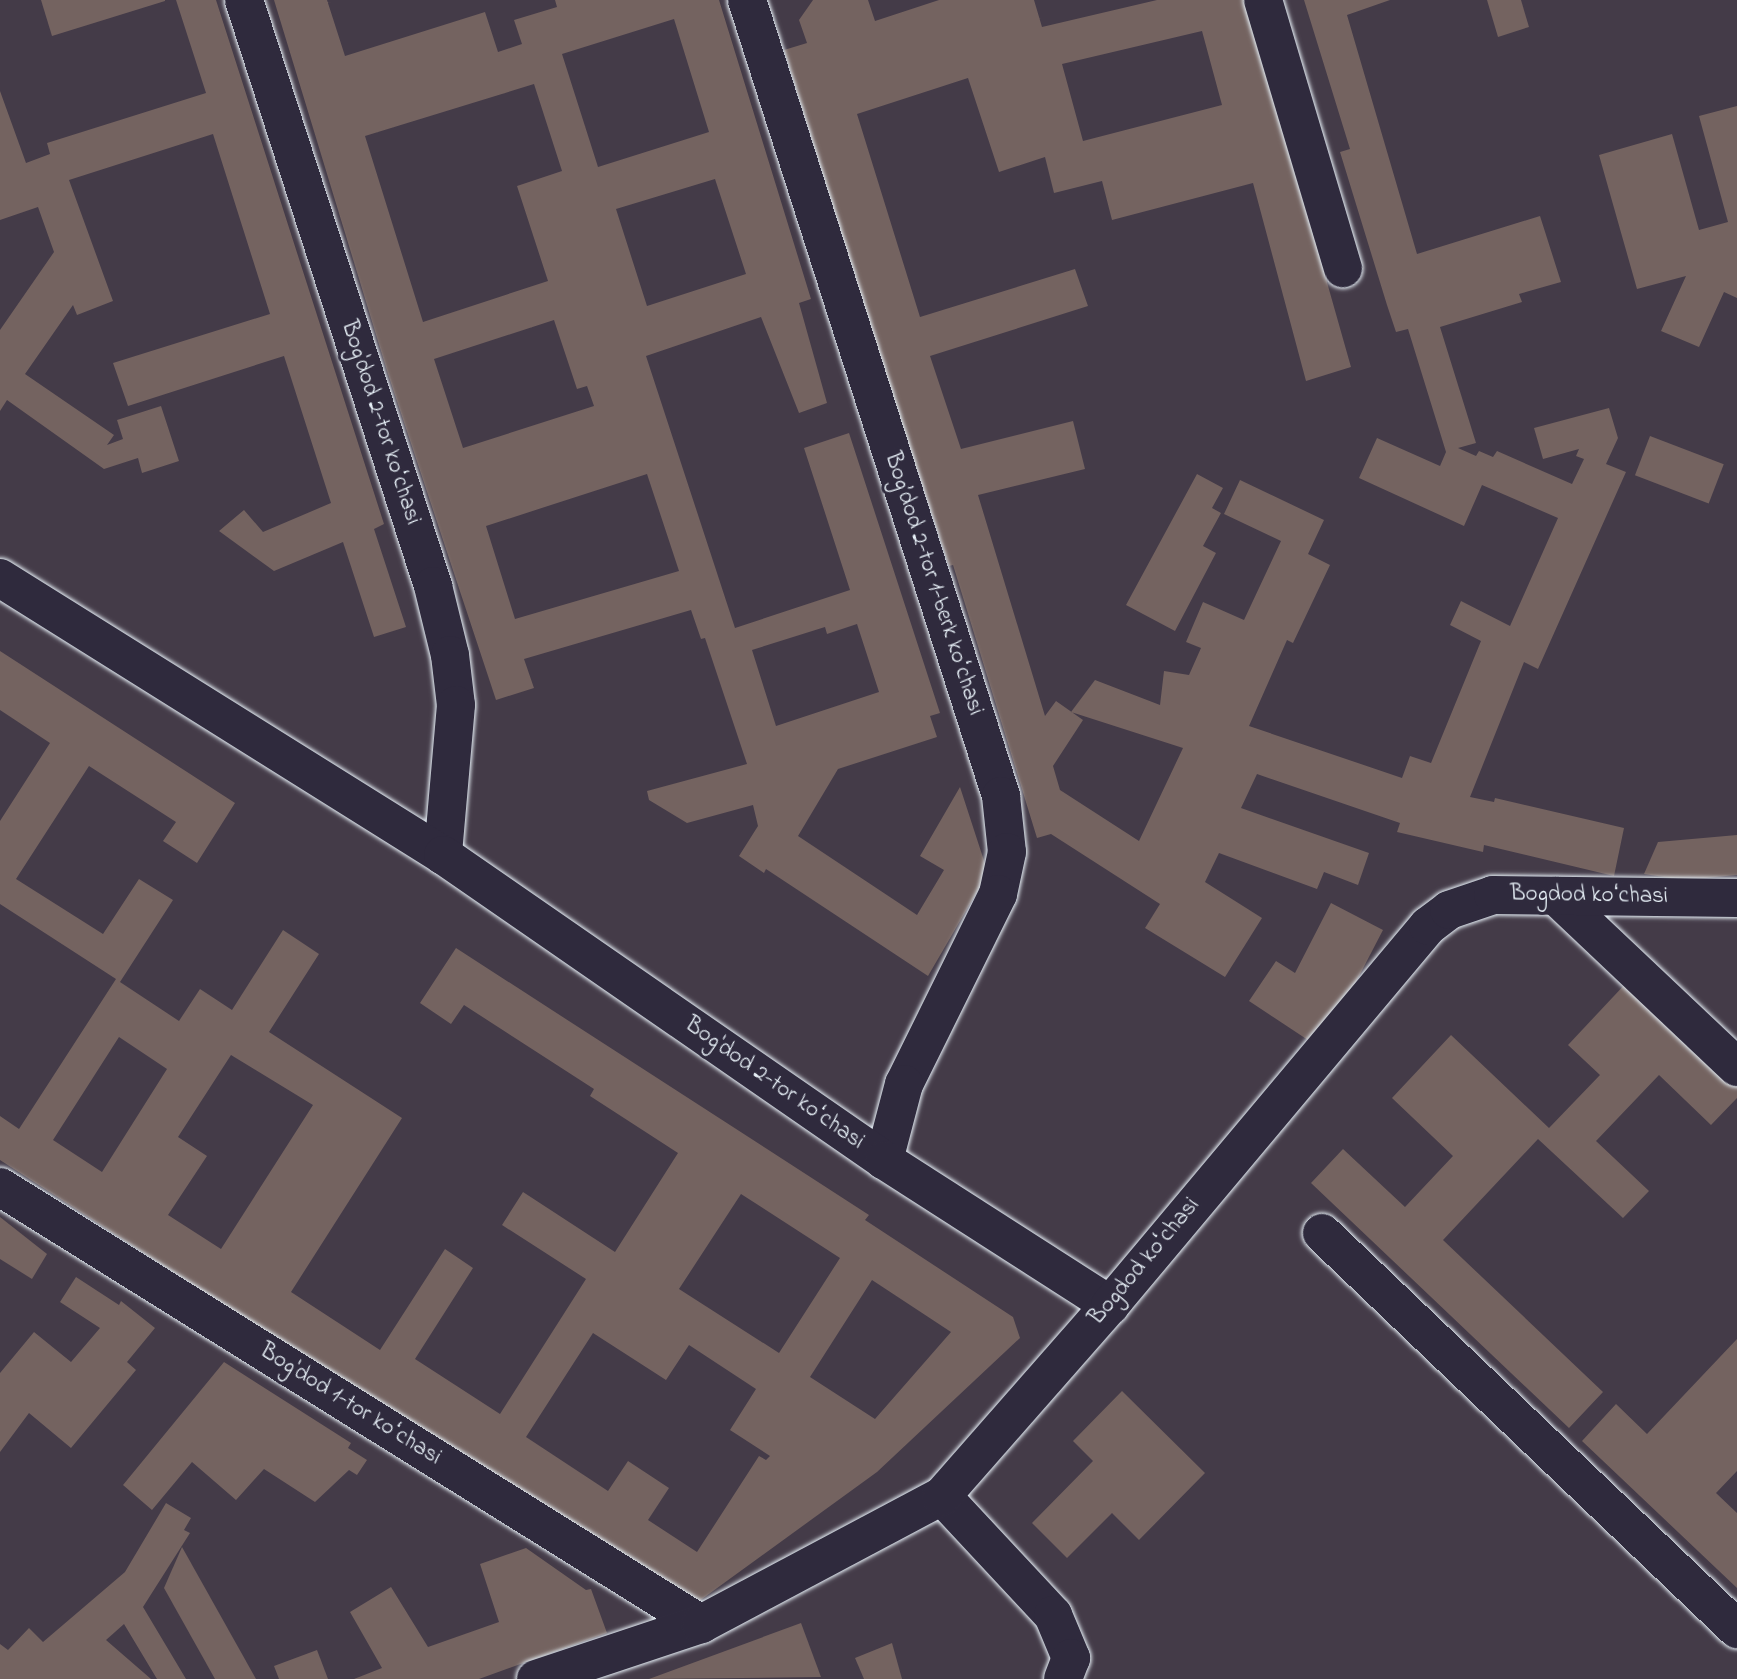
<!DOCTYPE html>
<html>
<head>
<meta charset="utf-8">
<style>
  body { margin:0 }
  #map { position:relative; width:1737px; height:1679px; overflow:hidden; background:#443b48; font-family:"Indie Flower",sans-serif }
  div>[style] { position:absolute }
  .building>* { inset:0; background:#746360; transform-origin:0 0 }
  .roads { filter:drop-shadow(0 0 2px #e8f1f8) drop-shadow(0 0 2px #e8f1f8) }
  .street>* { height:38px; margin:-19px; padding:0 19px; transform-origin:19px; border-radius:19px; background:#2f2a3d }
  span { translate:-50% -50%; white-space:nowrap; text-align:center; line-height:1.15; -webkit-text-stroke:6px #2f2a3d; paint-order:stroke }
  .street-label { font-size:23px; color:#e8f1f8 }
</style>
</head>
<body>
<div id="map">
  <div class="building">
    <div style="clip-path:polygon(41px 0,165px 0,165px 1px,52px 36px)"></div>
    <div style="clip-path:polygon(176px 0,216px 0,384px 524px,374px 529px,406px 627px,374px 637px,343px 542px,274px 571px,219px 531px,244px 510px,263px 532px,331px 503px,284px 356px,128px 406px,113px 363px,270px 314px,213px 134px,69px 180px,113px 301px,77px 315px,73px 305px,25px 374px,114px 435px,107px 445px,123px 439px,117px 420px,161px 406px,179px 461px,142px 473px,138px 458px,104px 469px,7px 400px,0 411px,0 330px,54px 252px,38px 207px,0 220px,0 91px,26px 163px,50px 154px,47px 143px,206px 93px)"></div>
    <div style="clip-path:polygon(evenodd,274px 0,327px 0,345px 56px,485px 12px,498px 52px,522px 44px,514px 20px,557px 7px,555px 0,719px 0,811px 299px,799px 303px,827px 403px,799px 413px,761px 317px,646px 356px,735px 628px,850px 590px,804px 448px,849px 433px,940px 713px,930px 716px,937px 737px,838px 769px,798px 836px,917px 915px,944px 870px,920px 856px,960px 787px,988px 873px,928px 976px,766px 869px,764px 873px,739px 856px,758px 826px,753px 805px,687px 823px,649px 800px,647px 791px,747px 764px,705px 638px,701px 639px,691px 610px,524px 659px,534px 688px,496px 700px,388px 374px,274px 0,674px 19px,709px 132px,598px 167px,562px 54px,674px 19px,274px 0,534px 84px,562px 171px,517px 186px,548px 281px,423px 322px,365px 136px,534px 84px,274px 0,715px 179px,746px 274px,647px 306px,616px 209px,715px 179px,274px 0,554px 320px,577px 389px,587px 386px,594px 406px,463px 448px,434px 359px,554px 320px,274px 0,647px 474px,679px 571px,515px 619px,486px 526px,647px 474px,274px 0,857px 624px,879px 692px,776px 726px,752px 650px,825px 627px,827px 634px,857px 624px)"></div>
    <div style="clip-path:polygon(evenodd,813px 0,868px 0,875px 21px,939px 0,1034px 0,1042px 27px,1157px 0,1247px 0,1351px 367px,1306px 381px,1253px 183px,1112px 220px,1102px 181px,1054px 193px,1045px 157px,999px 172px,968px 78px,857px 114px,920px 317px,1075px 269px,1088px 306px,930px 356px,961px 449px,1073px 421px,1085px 469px,978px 495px,1045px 716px,1056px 701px,1083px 720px,1053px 766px,1060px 790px,1139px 841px,1183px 748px,1071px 712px,1095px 680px,1160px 705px,1164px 671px,1189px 675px,1201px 648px,1186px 642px,1203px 602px,1244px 620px,1281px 541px,1224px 514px,1240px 480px,1324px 520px,1308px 554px,1330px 565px,1293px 643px,1287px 640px,1249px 726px,1402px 778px,1410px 756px,1431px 763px,1481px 641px,1450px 625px,1461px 601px,1510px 626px,1558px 518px,1482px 485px,1464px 526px,1359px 478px,1377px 438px,1440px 466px,1446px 452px,1408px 329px,1396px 332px,1387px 305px,1340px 152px,1350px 149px,1304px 0,1390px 0,1347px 15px,1417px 254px,1540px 216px,1561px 282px,1519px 294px,1522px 302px,1440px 327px,1476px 443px,1458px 448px,1476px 456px,1479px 451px,1493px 457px,1497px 451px,1572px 484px,1584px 459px,1576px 456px,1579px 449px,1543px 459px,1534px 428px,1609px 408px,1618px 438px,1606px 464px,1626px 472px,1538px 669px,1524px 662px,1470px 797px,1494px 802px,1495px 798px,1624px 828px,1614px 876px,1484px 845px,1483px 852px,1397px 832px,1400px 823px,1257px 774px,1241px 808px,1369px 853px,1358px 885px,1324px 872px,1317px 889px,1219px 853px,1205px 882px,1262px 918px,1225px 977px,1145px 928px,1160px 904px,1051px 834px,1037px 838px,953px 565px,949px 566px,884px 370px,784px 50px,807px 43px,799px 20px,813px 0,1202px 31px,1222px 105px,1083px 141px,1062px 64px,1202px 31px)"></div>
    <div style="clip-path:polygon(1487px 0,1521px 0,1529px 27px,1498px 37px)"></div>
    <div style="clip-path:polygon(1737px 106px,1737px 298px,1724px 292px,1699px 347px,1661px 331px,1686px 276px,1637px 289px,1599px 155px,1672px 134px,1699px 230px,1728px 222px,1699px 116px)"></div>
    <div style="left:1650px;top:436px;width:79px;height:42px;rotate:21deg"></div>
    <div style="clip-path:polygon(1197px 474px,1223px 488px,1212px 508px,1221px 513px,1203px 546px,1216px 553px,1175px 631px,1126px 605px)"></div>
    <div style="clip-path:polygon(evenodd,0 651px,235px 803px,197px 863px,163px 841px,176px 822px,89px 766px,16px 879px,103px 934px,139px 879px,173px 900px,120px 982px,179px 1021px,200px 989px,232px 1010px,283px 930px,319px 954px,269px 1032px,402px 1118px,291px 1292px,380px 1350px,445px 1249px,473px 1268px,415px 1359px,500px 1414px,586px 1279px,502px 1225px,523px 1192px,615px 1252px,678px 1153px,590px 1096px,594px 1089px,464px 1005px,451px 1024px,420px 1003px,456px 948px,869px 1215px,865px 1220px,1013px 1317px,1020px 1338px,877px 1472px,691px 1607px,0 1160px,0 1116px,19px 1129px,116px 979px,0 904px,0 821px,50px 743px,0 710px,0 651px,119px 1037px,167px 1069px,102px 1172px,53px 1140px,119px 1037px,0 651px,231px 1055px,313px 1105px,221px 1249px,168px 1215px,207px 1156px,178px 1137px,231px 1055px,0 651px,741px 1194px,840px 1258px,779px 1353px,679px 1289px,741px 1194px,0 651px,872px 1280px,951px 1332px,875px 1419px,810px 1377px,872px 1280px,0 651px,593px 1333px,666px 1380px,689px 1345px,756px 1389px,730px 1430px,770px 1456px,766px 1460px,759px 1456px,697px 1552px,648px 1520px,669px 1488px,628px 1461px,608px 1491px,526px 1437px,593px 1333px)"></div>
    <div style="clip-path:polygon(1737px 835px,1737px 875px,1683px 880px,1644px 874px,1658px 842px)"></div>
    <div style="clip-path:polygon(1331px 903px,1383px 930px,1345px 1003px,1317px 1046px,1249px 1001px,1276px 961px,1295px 973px)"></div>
    <div style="clip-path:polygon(1628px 981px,1737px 1084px,1737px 1098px,1711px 1125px,1659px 1075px,1596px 1141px,1649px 1191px,1623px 1218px,1538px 1139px,1443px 1240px,1603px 1392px,1569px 1428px,1311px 1183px,1343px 1149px,1405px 1207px,1453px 1156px,1392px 1098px,1451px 1035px,1549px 1128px,1600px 1075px,1568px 1045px)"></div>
    <div style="clip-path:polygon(0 1217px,47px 1254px,32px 1279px,0 1259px)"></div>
    <div style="clip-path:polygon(76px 1277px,119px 1305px,121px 1301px,155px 1328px,127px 1362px,136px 1370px,71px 1448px,29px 1413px,0 1452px,0 1373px,34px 1332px,71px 1362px,100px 1328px,60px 1302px)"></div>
    <div style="clip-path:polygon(1737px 1339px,1737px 1471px,1716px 1493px,1737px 1513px,1737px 1588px,1582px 1441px,1616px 1404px,1647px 1434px)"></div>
    <div style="clip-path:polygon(224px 1362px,351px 1443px,348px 1448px,367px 1460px,357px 1475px,349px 1470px,315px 1502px,264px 1469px,236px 1500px,192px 1462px,152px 1510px,123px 1485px)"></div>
    <div style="clip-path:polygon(1122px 1391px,1205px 1473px,1139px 1540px,1112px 1513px,1067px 1558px,1032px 1523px,1093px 1461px,1073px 1441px)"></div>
    <div style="clip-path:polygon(166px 1503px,191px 1518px,184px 1530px,190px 1533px,143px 1607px,186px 1679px,157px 1679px,124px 1624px,106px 1640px,151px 1679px,0 1679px,0 1644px,8px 1650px,29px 1628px,43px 1642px,125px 1572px)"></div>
    <div style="clip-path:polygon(182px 1547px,256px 1679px,215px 1679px,164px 1588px)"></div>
    <div style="clip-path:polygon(526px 1548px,586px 1590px,591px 1589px,607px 1633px,479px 1679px,354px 1679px,382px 1668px,350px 1612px,391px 1587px,428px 1647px,499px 1622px,480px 1564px)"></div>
    <div style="clip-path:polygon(801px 1623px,821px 1677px,649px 1679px)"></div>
    <div style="clip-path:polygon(892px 1643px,902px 1679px,864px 1679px,855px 1658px)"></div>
    <div style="clip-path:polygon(317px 1650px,328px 1679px,279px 1679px,274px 1666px)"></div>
  </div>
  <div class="roads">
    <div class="street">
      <div style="left:244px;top:0;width:616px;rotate:72.12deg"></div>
      <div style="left:433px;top:586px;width:71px;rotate:76.2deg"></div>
      <div style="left:450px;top:655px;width:50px;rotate:83.2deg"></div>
      <div style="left:456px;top:705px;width:151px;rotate:95deg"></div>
      <div style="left:747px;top:0;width:836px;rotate:72.3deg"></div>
      <div style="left:1001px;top:796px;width:56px;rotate:83.9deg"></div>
      <div style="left:1007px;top:852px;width:43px;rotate:102.1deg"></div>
      <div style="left:998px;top:894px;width:212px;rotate:116.3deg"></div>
      <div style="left:904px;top:1084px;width:79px;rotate:104.7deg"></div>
      <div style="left:1263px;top:0;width:280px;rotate:73.4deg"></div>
      <div style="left:0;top:578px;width:522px;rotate:32.02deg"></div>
      <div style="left:443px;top:855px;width:536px;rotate:34.67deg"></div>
      <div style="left:884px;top:1160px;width:269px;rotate:32.7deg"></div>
      <div style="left:1556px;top:896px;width:249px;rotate:43.4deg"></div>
      <div style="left:0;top:1187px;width:826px;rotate:31.94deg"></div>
      <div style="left:1322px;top:1233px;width:574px;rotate:43.66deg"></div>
      <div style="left:942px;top:1496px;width:163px;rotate:47deg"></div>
      <div style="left:1053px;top:1615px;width:47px;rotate:67.3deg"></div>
      <div style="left:1071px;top:1658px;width:22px;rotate:111deg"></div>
      <div style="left:536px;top:1679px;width:174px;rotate:-18.4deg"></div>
      <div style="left:701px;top:1624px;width:273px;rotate:-28deg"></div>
      <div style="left:942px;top:1496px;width:254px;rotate:-48.7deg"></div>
      <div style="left:1110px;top:1305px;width:495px;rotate:-50deg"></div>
      <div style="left:1428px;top:926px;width:26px;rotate:-37deg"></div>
      <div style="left:1449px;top:910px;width:46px;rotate:-18.8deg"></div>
      <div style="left:1493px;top:895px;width:244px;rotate:0.7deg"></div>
    </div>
  </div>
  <div class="street-label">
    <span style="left:380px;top:423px;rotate:72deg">Bog'dod 2-tor koʻchasi</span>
    <span style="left:933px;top:584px;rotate:72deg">Bogʼdod 2-tor 1-berk koʻchasi</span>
    <span style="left:1589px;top:896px;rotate:1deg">Bogdod koʻchasi</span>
    <span style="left:774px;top:1084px;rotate:35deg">Bog'dod 2-tor koʻchasi</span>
    <span style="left:1145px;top:1262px;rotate:-50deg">Bogdod koʻchasi</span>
    <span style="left:350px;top:1405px;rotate:32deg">Bog'dod 1-tor koʻchasi</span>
  </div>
</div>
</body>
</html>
